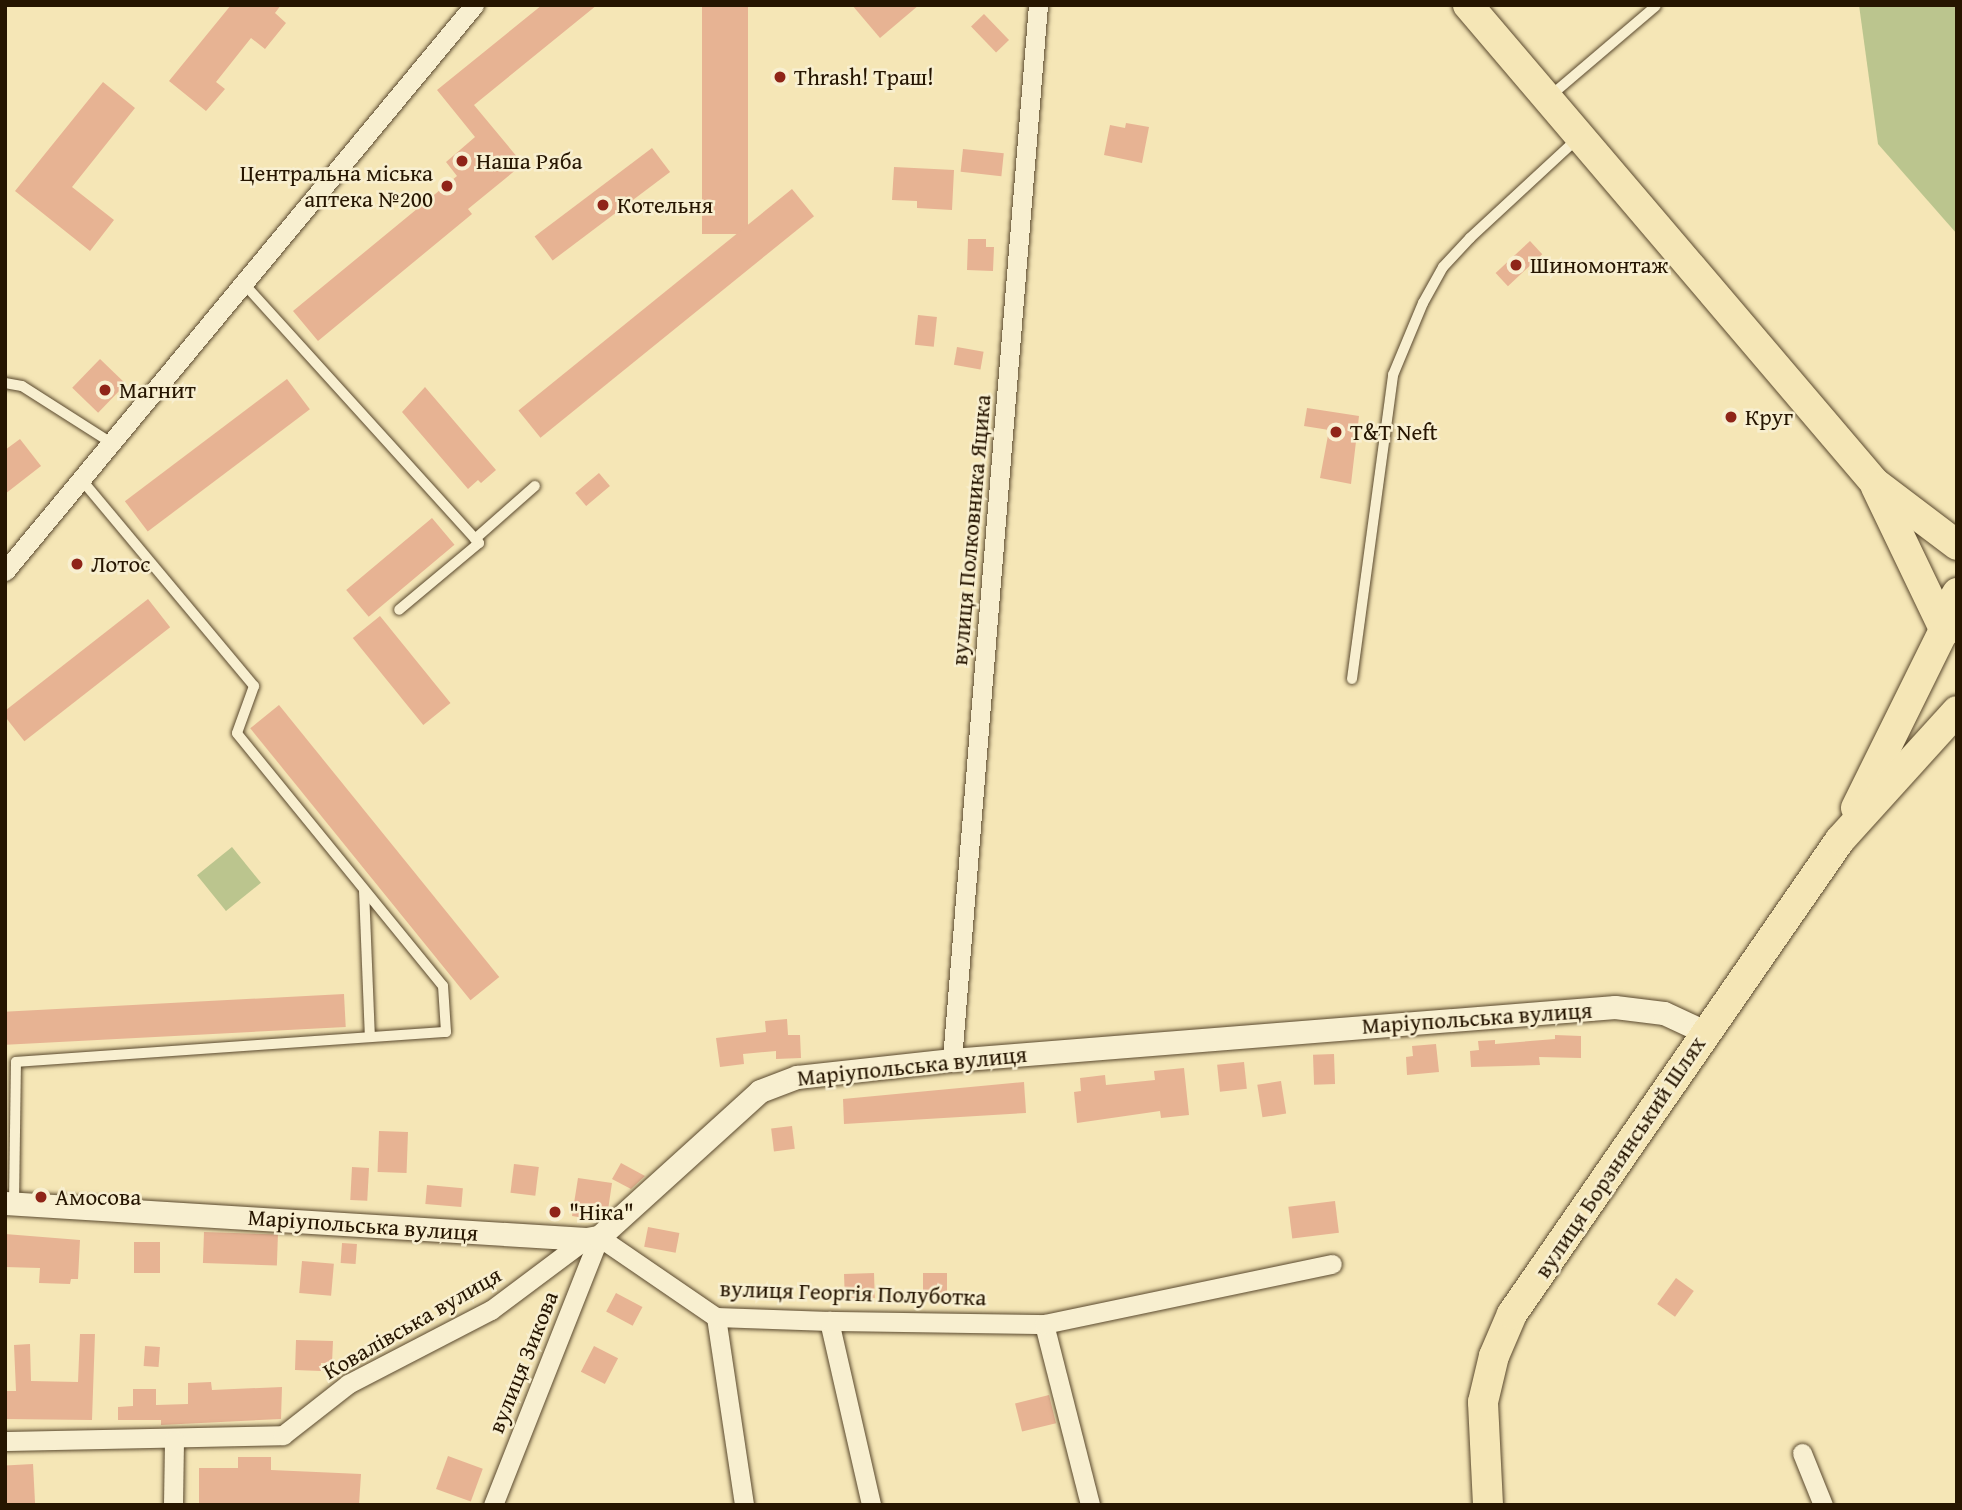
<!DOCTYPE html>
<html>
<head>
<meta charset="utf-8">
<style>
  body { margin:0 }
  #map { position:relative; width:1962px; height:1510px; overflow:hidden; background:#f5e6b6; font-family:"Gentium Book Plus",serif }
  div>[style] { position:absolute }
  .green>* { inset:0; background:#bbc58e; transform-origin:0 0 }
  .building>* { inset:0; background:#e7b393; transform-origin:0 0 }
  .roads { filter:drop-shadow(0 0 2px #5a492e) drop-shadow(0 0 2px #5a492e) }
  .service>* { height:10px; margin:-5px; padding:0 5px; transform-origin:5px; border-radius:5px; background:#f8efd0 }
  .minor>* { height:19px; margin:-9.5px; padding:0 9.5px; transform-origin:9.5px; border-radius:9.5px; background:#f8efd0 }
  .tertiary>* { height:23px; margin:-11.5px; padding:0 11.5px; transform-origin:11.5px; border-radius:11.5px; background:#f8efd0 }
  .primary>* { height:30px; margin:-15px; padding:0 15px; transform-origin:15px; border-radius:15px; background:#f5e6b6 }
  .dots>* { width:19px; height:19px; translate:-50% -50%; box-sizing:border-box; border:4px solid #f8efd0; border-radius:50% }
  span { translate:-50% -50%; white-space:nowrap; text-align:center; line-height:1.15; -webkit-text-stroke:5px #f8efd0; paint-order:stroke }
  .poi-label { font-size:23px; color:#261500 }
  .left { translate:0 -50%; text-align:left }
  .right { translate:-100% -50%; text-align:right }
  .street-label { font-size:23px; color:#261500 }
  .frame { position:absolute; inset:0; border:7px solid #261500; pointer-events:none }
</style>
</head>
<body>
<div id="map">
  <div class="green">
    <div style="clip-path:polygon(1859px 5px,1957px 5px,1957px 234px,1878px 144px)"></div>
    <div style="left:232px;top:847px;width:46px;height:45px;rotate:51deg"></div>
  </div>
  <div class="building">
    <div style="clip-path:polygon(231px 5px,281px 5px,275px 13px,286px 23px,265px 49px,251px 38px,216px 82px,225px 89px,206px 111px,169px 81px)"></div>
    <div style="clip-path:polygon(542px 5px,597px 5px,474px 105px,523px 164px,468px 209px,472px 214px,318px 341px,293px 311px,457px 176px,446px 162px,475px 137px,437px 90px)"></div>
    <div style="left:702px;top:5px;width:46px;height:229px"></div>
    <div style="clip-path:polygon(852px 5px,919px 5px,880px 38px)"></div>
    <div style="left:984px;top:14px;width:36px;height:18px;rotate:46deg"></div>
    <div style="clip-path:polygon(103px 82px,135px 108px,72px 187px,114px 220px,90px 251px,15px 191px)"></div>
    <div style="clip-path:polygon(1126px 123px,1149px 127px,1142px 163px,1104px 155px,1110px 125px,1125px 128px)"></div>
    <div style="left:652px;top:148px;width:30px;height:147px;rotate:53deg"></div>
    <div style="left:963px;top:149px;width:41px;height:23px;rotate:6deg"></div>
    <div style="clip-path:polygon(894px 167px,954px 170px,952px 210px,917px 208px,917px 201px,892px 200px)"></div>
    <div style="left:792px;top:189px;width:35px;height:352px;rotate:51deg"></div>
    <div style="clip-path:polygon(968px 239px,986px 239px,986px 247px,994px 247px,993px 271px,967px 270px)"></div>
    <div style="left:1530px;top:241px;width:18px;height:47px;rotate:47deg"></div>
    <div style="left:918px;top:315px;width:19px;height:30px;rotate:6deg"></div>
    <div style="left:957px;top:347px;width:27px;height:18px;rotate:10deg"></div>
    <div style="left:100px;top:359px;width:36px;height:40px;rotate:44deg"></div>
    <div style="left:287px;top:379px;width:38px;height:203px;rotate:53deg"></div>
    <div style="clip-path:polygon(425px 387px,496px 470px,481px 483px,478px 480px,468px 489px,402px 412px)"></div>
    <div style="clip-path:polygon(1307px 408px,1359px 416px,1351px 484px,1320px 478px,1329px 430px,1304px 426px)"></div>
    <div style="clip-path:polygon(20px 439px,41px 466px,5px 494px,5px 450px)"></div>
    <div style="left:599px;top:473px;width:17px;height:31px;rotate:50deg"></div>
    <div style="left:432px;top:518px;width:35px;height:112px;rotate:50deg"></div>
    <div style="left:148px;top:599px;width:36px;height:185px;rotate:52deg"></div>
    <div style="left:380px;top:616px;width:112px;height:35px;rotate:51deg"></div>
    <div style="left:279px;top:705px;width:350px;height:37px;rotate:51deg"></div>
    <div style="left:344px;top:994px;width:33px;height:340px;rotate:87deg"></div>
    <div style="clip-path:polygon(787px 1019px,788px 1035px,800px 1035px,801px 1058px,776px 1059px,776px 1051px,743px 1054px,744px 1064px,720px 1067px,716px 1038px,766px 1032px,765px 1021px)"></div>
    <div style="clip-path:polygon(1555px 1035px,1581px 1036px,1581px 1058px,1539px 1057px,1540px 1065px,1471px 1067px,1470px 1051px,1479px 1050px,1478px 1041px,1495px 1040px,1495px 1044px,1555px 1039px)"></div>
    <div style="clip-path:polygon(1436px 1044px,1439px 1072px,1407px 1075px,1406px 1057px,1413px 1056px,1412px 1046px)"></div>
    <div style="left:1334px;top:1054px;width:30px;height:21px;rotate:88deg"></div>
    <div style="left:1244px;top:1062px;width:27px;height:27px;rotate:84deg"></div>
    <div style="clip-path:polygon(1184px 1068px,1189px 1115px,1161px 1118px,1160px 1111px,1077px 1123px,1074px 1092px,1081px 1091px,1080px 1078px,1105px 1075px,1106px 1085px,1155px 1080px,1154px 1071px)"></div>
    <div style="left:1281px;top:1081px;width:33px;height:24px;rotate:81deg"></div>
    <div style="clip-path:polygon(1024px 1082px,1026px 1113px,844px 1124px,843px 1099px)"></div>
    <div style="left:792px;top:1126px;width:23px;height:21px;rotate:83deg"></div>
    <div style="left:379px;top:1131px;width:29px;height:41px;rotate:2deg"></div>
    <div style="clip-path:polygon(621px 1163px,645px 1176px,631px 1189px,612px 1179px)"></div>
    <div style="left:514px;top:1164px;width:25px;height:29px;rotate:7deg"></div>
    <div style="left:352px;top:1167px;width:17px;height:33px;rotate:3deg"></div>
    <div style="clip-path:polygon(578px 1178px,612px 1183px,608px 1210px,597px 1220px,572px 1216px)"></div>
    <div style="left:427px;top:1185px;width:36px;height:19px;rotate:5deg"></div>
    <div style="left:1335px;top:1201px;width:32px;height:47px;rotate:83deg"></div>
    <div style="left:648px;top:1227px;width:32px;height:20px;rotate:11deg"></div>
    <div style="left:204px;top:1232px;width:74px;height:31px;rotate:2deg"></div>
    <div style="clip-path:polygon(5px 1234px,80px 1240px,78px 1279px,71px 1279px,70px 1284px,39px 1283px,40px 1268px,5px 1267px)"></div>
    <div style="left:134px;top:1242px;width:26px;height:31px"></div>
    <div style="left:342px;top:1243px;width:15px;height:20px;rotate:4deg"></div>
    <div style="left:302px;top:1261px;width:32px;height:32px;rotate:5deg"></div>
    <div style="left:874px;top:1273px;width:25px;height:30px;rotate:88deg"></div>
    <div style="left:947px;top:1273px;width:22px;height:24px;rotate:90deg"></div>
    <div style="left:1676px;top:1278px;width:22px;height:32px;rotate:36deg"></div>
    <div style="left:616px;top:1293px;width:30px;height:21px;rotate:28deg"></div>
    <div style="clip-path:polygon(80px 1334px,95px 1334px,92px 1420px,5px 1419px,5px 1391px,16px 1391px,14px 1345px,30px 1344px,31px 1381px,78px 1382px)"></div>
    <div style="clip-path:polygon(296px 1340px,333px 1341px,332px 1363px,321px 1363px,321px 1371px,295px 1370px)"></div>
    <div style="left:145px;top:1346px;width:15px;height:20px;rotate:4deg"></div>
    <div style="left:594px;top:1346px;width:27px;height:29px;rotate:27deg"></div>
    <div style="clip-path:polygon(211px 1382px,212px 1390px,282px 1387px,281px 1419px,161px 1425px,161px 1420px,118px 1420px,118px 1407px,133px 1406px,133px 1389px,156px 1389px,156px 1405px,188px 1404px,188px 1383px)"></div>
    <div style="left:1049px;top:1395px;width:29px;height:35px;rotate:76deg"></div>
    <div style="left:448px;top:1456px;width:37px;height:35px;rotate:20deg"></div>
    <div style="clip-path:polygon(238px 1457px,271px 1457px,271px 1470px,361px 1474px,359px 1505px,199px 1505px,199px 1468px,238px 1468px)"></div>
    <div style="left:33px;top:1464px;width:41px;height:28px;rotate:87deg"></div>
  </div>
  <div class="roads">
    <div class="service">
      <div style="left:1549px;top:97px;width:140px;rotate:-40.4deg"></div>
      <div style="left:246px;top:286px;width:347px;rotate:47.8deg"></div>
      <div style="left:479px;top:543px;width:104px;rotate:140.1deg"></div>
      <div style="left:5px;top:383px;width:17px;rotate:10deg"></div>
      <div style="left:22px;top:386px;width:104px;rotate:32.5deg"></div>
      <div style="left:475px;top:539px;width:80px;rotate:-41.5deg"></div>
      <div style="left:1352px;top:679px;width:307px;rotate:-82.3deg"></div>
      <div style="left:1393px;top:375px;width:78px;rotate:-67.4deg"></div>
      <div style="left:1423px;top:303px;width:41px;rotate:-60.9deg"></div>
      <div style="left:1443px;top:267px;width:40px;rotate:-47deg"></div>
      <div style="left:1470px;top:238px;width:146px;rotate:-42.8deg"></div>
      <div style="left:364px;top:890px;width:147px;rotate:87.7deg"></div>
      <div style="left:14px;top:1203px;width:141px;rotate:-89.2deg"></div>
      <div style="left:16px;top:1062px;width:431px;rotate:-4deg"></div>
      <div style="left:446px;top:1032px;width:46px;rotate:-93.7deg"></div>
      <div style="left:443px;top:986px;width:326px;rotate:-129.2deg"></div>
      <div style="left:237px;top:733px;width:50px;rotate:-70.1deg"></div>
      <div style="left:254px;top:686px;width:270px;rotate:-129.9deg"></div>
    </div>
    <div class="minor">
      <div style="left:5px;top:571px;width:735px;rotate:-50.35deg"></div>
      <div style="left:952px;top:1060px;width:1058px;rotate:-85.34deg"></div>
      <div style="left:716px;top:1317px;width:190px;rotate:81.5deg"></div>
      <div style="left:829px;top:1321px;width:189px;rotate:77.1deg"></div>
      <div style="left:1044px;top:1324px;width:187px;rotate:75.7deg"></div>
      <div style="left:5px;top:1441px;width:278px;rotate:-1.2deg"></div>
      <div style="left:283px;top:1435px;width:83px;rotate:-38.1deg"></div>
      <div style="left:348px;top:1384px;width:161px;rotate:-27.4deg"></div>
      <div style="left:491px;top:1310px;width:119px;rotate:-36.8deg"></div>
      <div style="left:1802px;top:1453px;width:56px;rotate:68deg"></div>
      <div style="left:173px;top:1505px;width:65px;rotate:-89.1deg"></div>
      <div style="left:493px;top:1505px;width:288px;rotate:-68.4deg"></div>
      <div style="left:599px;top:1237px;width:142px;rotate:34.4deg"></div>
      <div style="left:716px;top:1317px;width:113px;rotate:2deg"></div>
      <div style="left:829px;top:1321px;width:215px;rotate:0.8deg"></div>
      <div style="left:1044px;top:1324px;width:294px;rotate:-11.8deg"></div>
    </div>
    <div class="tertiary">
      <div style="left:5px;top:1203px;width:582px;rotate:3.55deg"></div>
      <div style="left:586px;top:1239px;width:13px;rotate:-9deg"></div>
      <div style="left:599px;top:1237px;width:217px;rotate:-42.2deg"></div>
      <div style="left:760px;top:1091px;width:40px;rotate:-21deg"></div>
      <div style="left:797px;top:1077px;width:156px;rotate:-6.3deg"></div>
      <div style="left:952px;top:1060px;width:665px;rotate:-4.57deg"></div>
      <div style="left:1615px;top:1007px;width:49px;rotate:7deg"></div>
      <div style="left:1664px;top:1013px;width:45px;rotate:24.9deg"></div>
    </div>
    <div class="primary">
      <div style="left:1468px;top:5px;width:628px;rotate:49.59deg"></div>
      <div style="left:1875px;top:483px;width:103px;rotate:37.1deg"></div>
      <div style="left:1876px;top:487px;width:160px;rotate:64.4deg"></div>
      <div style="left:1856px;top:808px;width:199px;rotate:-63.7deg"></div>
      <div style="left:1944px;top:630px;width:15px;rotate:-90deg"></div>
      <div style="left:1944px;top:615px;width:26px;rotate:-59deg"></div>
      <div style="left:1488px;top:1505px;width:103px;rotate:-92.8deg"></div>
      <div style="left:1483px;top:1402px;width:47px;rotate:-76.6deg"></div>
      <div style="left:1494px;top:1356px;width:46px;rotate:-66.8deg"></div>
      <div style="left:1512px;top:1314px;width:576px;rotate:-55.32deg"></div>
      <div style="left:1840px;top:840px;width:174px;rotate:-47.8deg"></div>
    </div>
  </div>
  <div class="dots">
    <div style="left:780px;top:77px;background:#8f2418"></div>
    <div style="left:462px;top:161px;background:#8f2418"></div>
    <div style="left:447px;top:186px;background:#8f2418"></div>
    <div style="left:603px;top:205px;background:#8f2418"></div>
    <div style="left:1516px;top:265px;background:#8f2418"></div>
    <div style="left:105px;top:390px;background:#8f2418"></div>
    <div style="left:1731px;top:417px;background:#8f2418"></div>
    <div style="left:1336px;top:432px;background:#8f2418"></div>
    <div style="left:77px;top:564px;background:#8f2418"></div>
    <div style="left:41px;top:1197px;background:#8f2418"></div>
    <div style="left:555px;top:1212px;background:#8f2418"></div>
  </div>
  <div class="poi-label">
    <span class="left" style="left:794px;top:77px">Thrash! Траш!</span>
    <span class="left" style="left:476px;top:161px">Наша Ряба</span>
    <span class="right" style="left:433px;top:186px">Центральна міська<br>аптека №200</span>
    <span class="left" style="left:617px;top:205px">Котельня</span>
    <span class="left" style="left:1530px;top:265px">Шиномонтаж</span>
    <span class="left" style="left:119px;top:390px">Магнит</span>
    <span class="left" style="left:1745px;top:417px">Круг</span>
    <span class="left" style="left:1350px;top:432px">T&amp;T Neft</span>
    <span class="left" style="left:91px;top:564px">Лотос</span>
    <span class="left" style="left:55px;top:1197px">Амосова</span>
    <span class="left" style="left:569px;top:1212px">"Ніка"</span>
  </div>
  <div class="street-label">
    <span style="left:971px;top:530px;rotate:-85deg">вулиця Полковника Яцика</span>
    <span style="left:1477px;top:1018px;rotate:-4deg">Маріупольська вулиця</span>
    <span style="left:912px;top:1066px;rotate:-6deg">Маріупольська вулиця</span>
    <span style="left:1620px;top:1157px;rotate:-56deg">вулиця Борзнянський Шлях</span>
    <span style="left:363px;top:1225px;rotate:4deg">Маріупольська вулиця</span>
    <span style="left:853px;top:1293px;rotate:2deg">вулиця Георгія Полуботка</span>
    <span style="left:412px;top:1323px;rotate:-30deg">Ковалівська вулиця</span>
    <span style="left:523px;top:1362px;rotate:-68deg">вулиця Зикова</span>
  </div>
  <div class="frame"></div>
</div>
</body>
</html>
